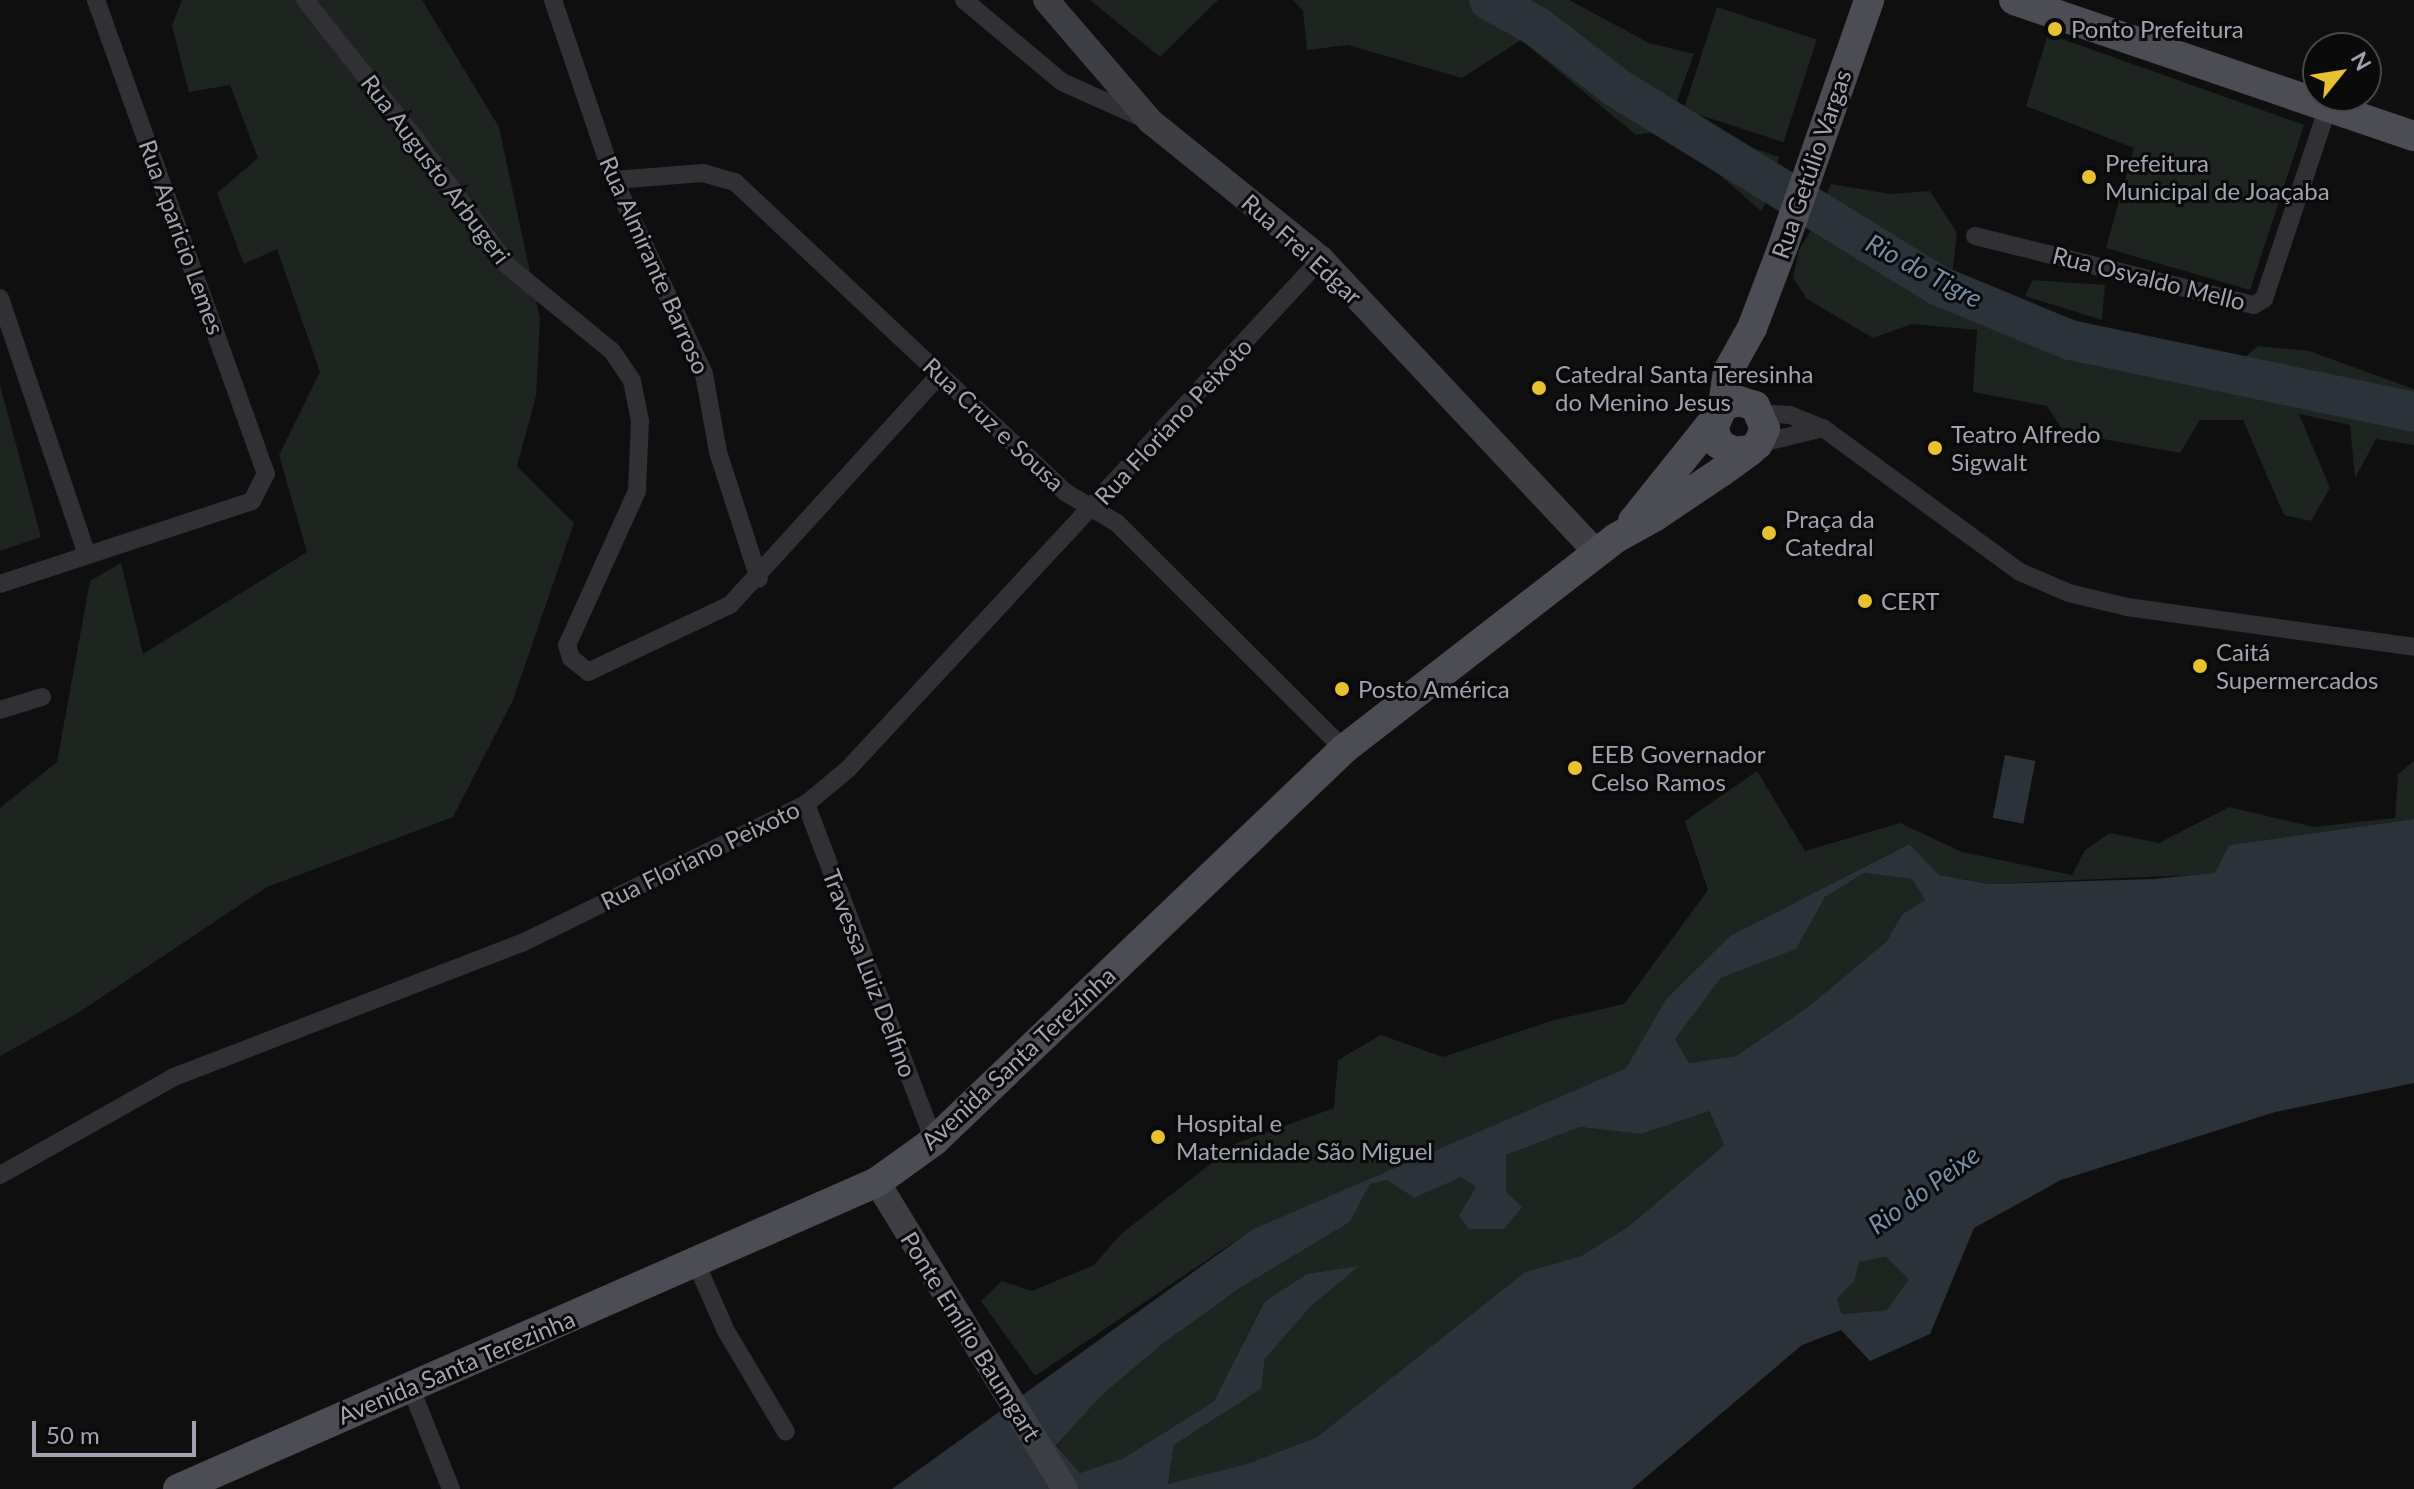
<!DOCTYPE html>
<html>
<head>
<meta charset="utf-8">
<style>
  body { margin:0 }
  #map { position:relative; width:2414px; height:1489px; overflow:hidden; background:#0f0f10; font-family:Lato,sans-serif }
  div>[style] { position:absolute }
  .green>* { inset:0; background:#1e241f; transform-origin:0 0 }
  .water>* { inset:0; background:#2b323a; transform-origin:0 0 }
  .river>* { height:40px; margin:-20px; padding:0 20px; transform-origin:20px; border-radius:20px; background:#2b323a }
  .street>* { height:18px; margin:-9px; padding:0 9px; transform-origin:9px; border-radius:9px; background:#303035 }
  .secondary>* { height:26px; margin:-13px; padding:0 13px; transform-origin:13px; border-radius:13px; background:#3e3f45 }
  .primary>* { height:30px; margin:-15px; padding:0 15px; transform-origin:15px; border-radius:15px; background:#4c4d54 }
  .dots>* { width:22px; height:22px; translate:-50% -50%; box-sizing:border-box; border:4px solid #0a0a0b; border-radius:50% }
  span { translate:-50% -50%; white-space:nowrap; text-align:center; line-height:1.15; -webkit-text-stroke:6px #0a0a0b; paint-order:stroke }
  .poi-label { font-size:24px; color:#a1a3b0 }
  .left { translate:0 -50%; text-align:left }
  .street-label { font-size:24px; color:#a1a3b0 }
  .water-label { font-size:26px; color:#788dab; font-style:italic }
  .north { position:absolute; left:2302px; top:32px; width:80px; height:80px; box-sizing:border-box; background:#0a0a0b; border:2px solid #46474d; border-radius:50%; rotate:60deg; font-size:22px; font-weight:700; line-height:32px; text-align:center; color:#a1a3b0 }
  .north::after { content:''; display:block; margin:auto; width:28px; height:36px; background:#e7c130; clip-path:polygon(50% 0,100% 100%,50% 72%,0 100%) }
  .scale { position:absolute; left:32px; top:1421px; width:164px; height:36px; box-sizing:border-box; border:4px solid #a1a3b0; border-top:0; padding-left:10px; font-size:24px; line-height:28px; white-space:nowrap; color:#a1a3b0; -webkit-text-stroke:6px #0a0a0b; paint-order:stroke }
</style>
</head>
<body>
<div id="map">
  <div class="green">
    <div style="clip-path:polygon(182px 0,422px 0,499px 127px,540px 319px,536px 396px,517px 466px,574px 523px,513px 700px,453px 817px,267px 887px,78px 1013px,0 1056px,0 808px,57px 762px,90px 581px,121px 563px,143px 654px,307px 552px,279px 455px,320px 372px,277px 249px,244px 264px,217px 193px,258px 158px,230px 85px,189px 92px,172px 26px)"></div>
    <div style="clip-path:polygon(1090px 0,1218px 0,1160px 57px)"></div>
    <div style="clip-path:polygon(1293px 0,1483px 0,1747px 181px,1772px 192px,1761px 211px,1668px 130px,1636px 135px,1521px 40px,1462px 78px,1348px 45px,1307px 50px,1303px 11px)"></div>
    <div style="clip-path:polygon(1521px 0,1569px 0,1649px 43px,1694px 54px,1676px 104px,1718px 136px,1779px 157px,1773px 177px,1680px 117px,1654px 89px)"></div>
    <div style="left:1717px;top:7px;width:105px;height:108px;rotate:18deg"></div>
    <div style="clip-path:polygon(2048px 34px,2304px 125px,2250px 290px,2106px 248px,2134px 148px,2026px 106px)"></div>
    <div style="clip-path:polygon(1831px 184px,1890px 194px,1930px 191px,1957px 233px,1952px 276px,1824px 201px)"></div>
    <div style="clip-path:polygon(1817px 220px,1985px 316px,2079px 349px,2414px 419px,2414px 445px,2376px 439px,2355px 478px,2350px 425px,2299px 414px,2330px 488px,2311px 521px,2284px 515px,2243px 420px,2200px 420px,2180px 453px,2064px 432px,2047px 406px,1973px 392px,1977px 330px,1912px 324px,1873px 338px,1807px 299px,1793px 278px,1799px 250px)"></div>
    <div style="clip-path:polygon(2033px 280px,2105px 285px,2102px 320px,2025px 296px)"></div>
    <div style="clip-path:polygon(2258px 346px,2309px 351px,2414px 389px,2414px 399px,2238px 363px)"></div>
    <div style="clip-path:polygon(0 385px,41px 537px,0 551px)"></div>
    <div style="clip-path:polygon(2414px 761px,2414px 819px,2229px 845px,2215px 874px,1989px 884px,1939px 875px,1908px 844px,1730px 936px,1666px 999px,1626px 1068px,1253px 1229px,1035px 1376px,981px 1301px,1002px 1281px,1032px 1291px,1094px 1265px,1121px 1234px,1237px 1143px,1334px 1108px,1338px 1060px,1381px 1035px,1443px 1057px,1554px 1020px,1624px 1004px,1708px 890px,1685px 821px,1757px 771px,1805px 851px,1900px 823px,1962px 852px,2072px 875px,2085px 850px,2110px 833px,2159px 843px,2229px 807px,2314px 827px,2395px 818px,2398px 774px)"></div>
    <div style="clip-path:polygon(1864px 873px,1912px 879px,1925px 900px,1902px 914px,1887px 941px,1808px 1007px,1736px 1056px,1689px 1063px,1675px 1039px,1721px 978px,1795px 949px,1825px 897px)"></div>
    <div style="clip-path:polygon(1708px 1110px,1724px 1145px,1628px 1227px,1581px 1256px,1525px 1272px,1317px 1437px,1247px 1464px,1168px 1485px,1174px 1445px,1261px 1389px,1265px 1359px,1311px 1306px,1357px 1266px,1264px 1301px,1214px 1401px,1124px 1458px,1080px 1473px,1056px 1444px,1101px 1396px,1161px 1345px,1240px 1288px,1350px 1222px,1370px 1184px,1387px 1180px,1414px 1198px,1461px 1176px,1476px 1187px,1506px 1192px,1506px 1155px,1580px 1127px,1641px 1134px)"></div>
    <div style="clip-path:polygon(1886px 1257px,1910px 1279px,1887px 1310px,1842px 1314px,1837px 1299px,1855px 1280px,1859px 1262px)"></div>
  </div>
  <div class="water">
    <div style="left:2005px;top:755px;width:31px;height:64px;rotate:11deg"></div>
    <div style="clip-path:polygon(evenodd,2414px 819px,2414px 1083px,2275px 1112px,2061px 1180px,1974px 1228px,1930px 1334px,1870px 1361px,1841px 1330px,1802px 1345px,1632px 1489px,892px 1489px,1253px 1229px,1626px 1068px,1666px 999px,1730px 936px,1909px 844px,1939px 875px,1989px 884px,2153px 879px,2215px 873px,2229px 845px,2414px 819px,1864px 873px,1912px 879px,1925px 900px,1902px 914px,1887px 941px,1808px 1007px,1736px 1056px,1689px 1063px,1675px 1039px,1721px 978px,1796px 949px,1825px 897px,1864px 873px,2414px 819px,1709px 1111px,1724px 1145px,1628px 1227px,1581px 1256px,1525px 1272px,1317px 1437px,1247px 1464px,1168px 1484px,1174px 1445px,1261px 1389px,1265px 1359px,1311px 1306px,1359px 1266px,1307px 1274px,1264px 1302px,1214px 1401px,1124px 1458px,1080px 1473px,1056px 1445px,1101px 1396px,1161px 1345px,1240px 1288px,1350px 1222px,1370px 1184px,1387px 1180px,1414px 1198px,1461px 1177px,1476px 1187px,1459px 1216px,1469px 1229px,1504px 1229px,1522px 1207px,1506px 1192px,1506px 1155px,1580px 1127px,1641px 1134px,1709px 1111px,2414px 819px,1886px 1257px,1909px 1279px,1887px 1310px,1842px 1314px,1837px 1299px,1855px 1280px,1859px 1262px,1886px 1257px)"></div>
  </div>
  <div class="river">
    <div style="left:1489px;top:0;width:54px;rotate:29deg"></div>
    <div style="left:1536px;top:26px;width:102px;rotate:37.4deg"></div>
    <div style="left:1617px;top:88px;width:376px;rotate:31.6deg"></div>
    <div style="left:1937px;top:285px;width:144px;rotate:22.5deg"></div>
    <div style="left:2070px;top:340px;width:351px;rotate:11.8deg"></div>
  </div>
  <div class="street">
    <div style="left:305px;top:0;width:180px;rotate:51.5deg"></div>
    <div style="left:417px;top:141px;width:155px;rotate:53.9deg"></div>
    <div style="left:508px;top:266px;width:134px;rotate:39.3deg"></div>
    <div style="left:612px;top:351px;width:36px;rotate:56deg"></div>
    <div style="left:632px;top:381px;width:41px;rotate:78.7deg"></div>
    <div style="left:640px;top:421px;width:70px;rotate:92.5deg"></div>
    <div style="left:637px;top:491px;width:169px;rotate:114.4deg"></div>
    <div style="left:567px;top:645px;width:14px;rotate:73deg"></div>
    <div style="left:571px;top:658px;width:22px;rotate:39deg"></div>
    <div style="left:588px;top:672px;width:157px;rotate:-25.3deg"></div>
    <div style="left:730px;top:605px;width:312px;rotate:-47.7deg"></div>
    <div style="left:553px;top:0;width:190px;rotate:71.3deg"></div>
    <div style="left:614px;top:180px;width:214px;rotate:65.1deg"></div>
    <div style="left:704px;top:374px;width:79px;rotate:79.8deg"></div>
    <div style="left:718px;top:452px;width:133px;rotate:72.1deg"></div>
    <div style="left:964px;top:0;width:128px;rotate:39.9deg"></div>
    <div style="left:1062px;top:82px;width:93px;rotate:24.1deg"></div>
    <div style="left:614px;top:180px;width:89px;rotate:-4.5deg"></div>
    <div style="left:703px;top:173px;width:33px;rotate:16deg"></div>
    <div style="left:735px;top:182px;width:453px;rotate:43.2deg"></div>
    <div style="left:1065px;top:492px;width:61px;rotate:30.8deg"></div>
    <div style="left:1117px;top:523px;width:320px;rotate:44.9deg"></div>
    <div style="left:1975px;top:236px;width:287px;rotate:13.9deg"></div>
    <div style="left:2254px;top:305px;width:12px;rotate:-31deg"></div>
    <div style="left:2264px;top:299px;width:202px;rotate:-71.6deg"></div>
    <div style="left:0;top:298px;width:271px;rotate:71.3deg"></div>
    <div style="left:1760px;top:413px;width:30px;rotate:4deg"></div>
    <div style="left:1790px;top:415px;width:35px;rotate:22deg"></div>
    <div style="left:1823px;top:428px;width:244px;rotate:36.2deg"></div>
    <div style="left:2020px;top:572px;width:53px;rotate:23.2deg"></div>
    <div style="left:2069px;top:593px;width:60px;rotate:13.6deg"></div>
    <div style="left:2127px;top:607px;width:290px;rotate:7.9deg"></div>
    <div style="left:1758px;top:444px;width:67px;rotate:-13.8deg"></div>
    <div style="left:0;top:584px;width:265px;rotate:-18.2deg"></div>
    <div style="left:252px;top:501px;width:30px;rotate:-63deg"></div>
    <div style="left:266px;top:474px;width:504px;rotate:-109.73deg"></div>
    <div style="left:0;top:710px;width:44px;rotate:-17.2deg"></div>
    <div style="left:806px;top:804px;width:360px;rotate:69.2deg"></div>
    <div style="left:0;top:1175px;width:200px;rotate:-29.4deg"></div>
    <div style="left:174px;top:1077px;width:373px;rotate:-21.1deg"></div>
    <div style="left:522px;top:943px;width:316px;rotate:-26.1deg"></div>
    <div style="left:806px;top:804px;width:55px;rotate:-39.8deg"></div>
    <div style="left:848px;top:769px;width:696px;rotate:-47.16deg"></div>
    <div style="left:696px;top:1263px;width:74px;rotate:66.2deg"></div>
    <div style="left:726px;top:1331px;width:117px;rotate:59.3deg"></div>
    <div style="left:410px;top:1386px;width:111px;rotate:68.3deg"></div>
  </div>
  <div class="secondary">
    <div style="left:1046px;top:0;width:160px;rotate:49.3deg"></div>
    <div style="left:1150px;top:121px;width:220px;rotate:38.9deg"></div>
    <div style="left:1321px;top:259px;width:403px;rotate:46.8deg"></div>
    <div style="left:877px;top:1182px;width:360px;rotate:58.5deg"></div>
  </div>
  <div class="primary">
    <div style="left:2014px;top:0;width:422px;rotate:18.8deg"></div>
    <div style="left:1723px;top:406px;width:35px;rotate:-82deg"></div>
    <div style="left:1728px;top:371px;width:49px;rotate:-60.8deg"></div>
    <div style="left:1752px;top:328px;width:85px;rotate:-69.2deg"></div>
    <div style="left:1782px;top:249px;width:264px;rotate:-70.7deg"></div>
    <div style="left:1633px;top:521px;width:129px;rotate:-51.3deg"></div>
    <div style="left:178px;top:1489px;width:763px;rotate:-23.71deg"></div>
    <div style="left:877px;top:1182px;width:70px;rotate:-35.7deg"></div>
    <div style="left:934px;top:1141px;width:567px;rotate:-43.71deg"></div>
    <div style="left:1344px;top:749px;width:344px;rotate:-37.8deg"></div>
    <div style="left:1616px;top:538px;width:43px;rotate:-28.9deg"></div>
    <div style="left:1654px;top:517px;width:81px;rotate:-33.9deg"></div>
    <div style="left:1721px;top:472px;width:37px;rotate:-36deg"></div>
    <div style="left:1751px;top:450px;width:9px;rotate:-41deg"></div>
    <div style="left:1758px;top:444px;width:17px;rotate:-65deg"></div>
    <div style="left:1765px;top:429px;width:25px;rotate:-113deg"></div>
    <div style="left:1755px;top:406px;width:17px;rotate:-163deg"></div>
    <div style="left:1739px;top:401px;width:17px;rotate:163deg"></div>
    <div style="left:1723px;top:406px;width:24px;rotate:114deg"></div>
    <div style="left:1713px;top:428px;width:17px;rotate:69deg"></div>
    <div style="left:1719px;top:444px;width:17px;rotate:28deg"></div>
    <div style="left:1734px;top:452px;width:17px;rotate:-7deg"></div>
  </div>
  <div class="dots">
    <div style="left:2055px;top:29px;background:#e7c130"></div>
    <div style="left:2089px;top:177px;background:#e7c130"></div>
    <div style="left:1539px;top:388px;background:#e7c130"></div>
    <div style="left:1935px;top:448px;background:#e7c130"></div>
    <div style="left:1769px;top:533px;background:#e7c130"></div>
    <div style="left:1865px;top:601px;background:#e7c130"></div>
    <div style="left:2200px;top:666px;background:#e7c130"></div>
    <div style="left:1342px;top:689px;background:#e7c130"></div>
    <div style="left:1575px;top:768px;background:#e7c130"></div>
    <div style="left:1158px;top:1137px;background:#e7c130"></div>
  </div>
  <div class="poi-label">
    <span class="left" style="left:2071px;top:29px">Ponto Prefeitura</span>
    <span class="left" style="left:2105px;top:177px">Prefeitura<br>Municipal de Joaçaba</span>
    <span class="left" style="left:1555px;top:388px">Catedral Santa Teresinha<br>do Menino Jesus</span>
    <span class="left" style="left:1951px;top:448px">Teatro Alfredo<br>Sigwalt</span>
    <span class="left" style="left:1785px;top:533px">Praça da<br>Catedral</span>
    <span class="left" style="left:1881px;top:601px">CERT</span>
    <span class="left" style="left:2216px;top:666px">Caitá<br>Supermercados</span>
    <span class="left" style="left:1358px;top:689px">Posto América</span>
    <span class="left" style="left:1591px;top:768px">EEB Governador<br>Celso Ramos</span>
    <span class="left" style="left:1176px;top:1137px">Hospital e<br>Maternidade São Miguel</span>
  </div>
  <div class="street-label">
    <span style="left:1811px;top:164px;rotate:-71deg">Rua Getúlio Vargas</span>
    <span style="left:436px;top:169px;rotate:53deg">Rua Augusto Arbugeri</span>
    <span style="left:182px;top:237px;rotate:70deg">Rua Aparicio Lemes</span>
    <span style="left:1302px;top:249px;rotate:42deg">Rua Frei Edgar</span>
    <span style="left:655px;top:265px;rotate:66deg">Rua Almirante Barroso</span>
    <span style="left:2149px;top:278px;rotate:14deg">Rua Osvaldo Mello</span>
    <span style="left:1173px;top:421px;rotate:-47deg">Rua Floriano Peixoto</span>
    <span style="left:994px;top:424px;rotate:43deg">Rua Cruz e Sousa</span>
    <span style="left:700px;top:855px;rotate:-26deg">Rua Floriano Peixoto</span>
    <span style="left:870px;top:973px;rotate:69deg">Travessa Luiz Delfino</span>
    <span style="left:1018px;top:1058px;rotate:-43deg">Avenida Santa Terezinha</span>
    <span style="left:971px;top:1336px;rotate:58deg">Ponte Emílio Baumgart</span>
    <span style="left:456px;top:1367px;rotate:-23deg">Avenida Santa Terezinha</span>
  </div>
  <div class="water-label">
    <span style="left:1924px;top:271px;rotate:28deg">Rio do Tigre</span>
    <span style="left:1924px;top:1190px;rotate:-36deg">Rio do Peixe</span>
  </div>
  <div class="north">N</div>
  <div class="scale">50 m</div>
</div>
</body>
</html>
